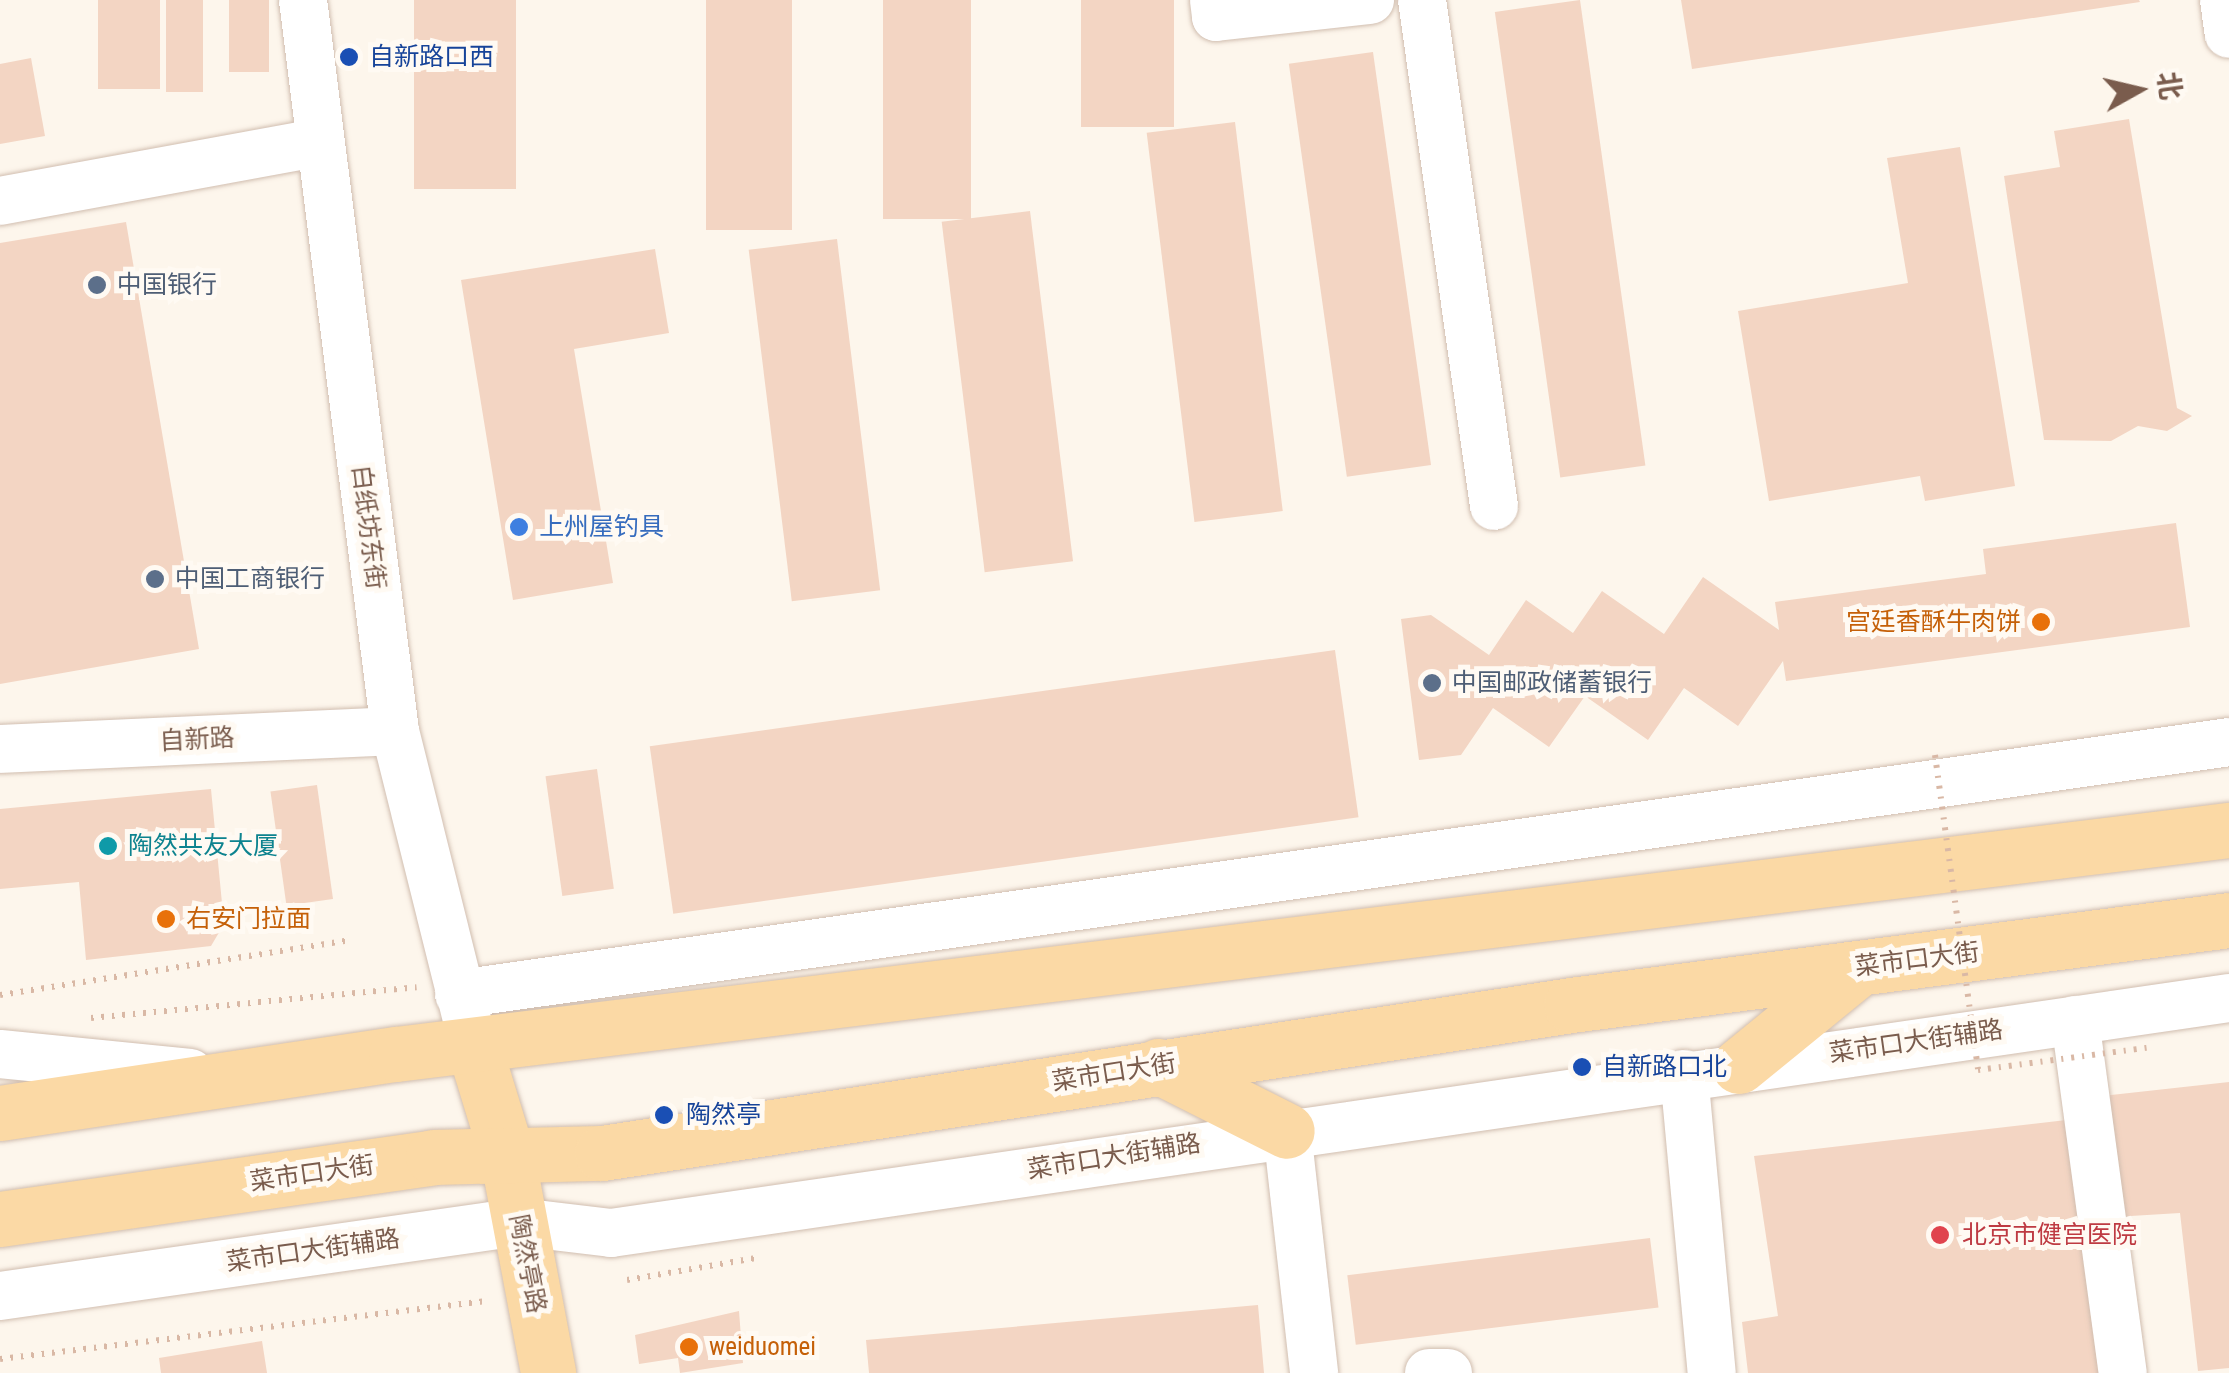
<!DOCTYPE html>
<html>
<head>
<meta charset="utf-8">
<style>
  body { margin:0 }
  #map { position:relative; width:2229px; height:1373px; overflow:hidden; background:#fdf6ec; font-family:"Roboto Condensed","Noto Sans SC",sans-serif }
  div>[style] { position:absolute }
  .building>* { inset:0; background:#f3d5c3; transform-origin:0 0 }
  .path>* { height:6px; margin-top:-3px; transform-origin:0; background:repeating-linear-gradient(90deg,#d9b8a5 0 2.5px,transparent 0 10.5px) }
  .roads { filter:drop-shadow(0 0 2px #d1beb0) drop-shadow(0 0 2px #d1beb0) }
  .minor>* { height:48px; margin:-24px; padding:0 24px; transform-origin:24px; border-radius:24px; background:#fff }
  .major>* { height:55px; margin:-27.5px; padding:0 27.5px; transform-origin:27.5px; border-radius:27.5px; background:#fbd9a5 }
  .path-bridge>* { height:6px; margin-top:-3px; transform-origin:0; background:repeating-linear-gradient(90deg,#d9b8a5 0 2.5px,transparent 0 10.5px) }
  .dots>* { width:28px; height:28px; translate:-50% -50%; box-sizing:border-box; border:5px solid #fffaf3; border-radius:50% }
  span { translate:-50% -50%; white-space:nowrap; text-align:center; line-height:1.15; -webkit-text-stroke:10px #fffaf3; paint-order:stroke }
  .transit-label { font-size:25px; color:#164399 }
  .left { translate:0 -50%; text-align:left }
  .service-label { font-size:25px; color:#4e5e75 }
  .street-label { font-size:25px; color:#7a5c4d }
  .shop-label { font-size:25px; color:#366cbe }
  .food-label { font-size:25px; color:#c56008 }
  .right { translate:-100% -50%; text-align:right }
  .culture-label { font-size:25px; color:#0d838f }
  .health-label { font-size:25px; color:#be3a42 }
  .north { position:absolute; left:2089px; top:40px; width:100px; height:100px; -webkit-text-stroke:8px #fffaf3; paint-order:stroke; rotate:82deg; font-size:28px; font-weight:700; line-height:40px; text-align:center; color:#7a5c4d }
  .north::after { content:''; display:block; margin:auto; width:35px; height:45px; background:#7a5c4d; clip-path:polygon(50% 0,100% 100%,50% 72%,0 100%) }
</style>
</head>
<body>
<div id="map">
  <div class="building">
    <div style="left:98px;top:0;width:62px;height:89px"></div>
    <div style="left:166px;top:0;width:37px;height:92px"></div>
    <div style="left:229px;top:0;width:40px;height:72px"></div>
    <div style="left:414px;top:0;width:102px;height:189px"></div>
    <div style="left:706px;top:0;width:86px;height:230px"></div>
    <div style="left:883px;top:0;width:88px;height:219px"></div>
    <div style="left:1081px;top:0;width:93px;height:127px"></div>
    <div style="left:1580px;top:0;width:470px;height:86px;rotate:82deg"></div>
    <div style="clip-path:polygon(1681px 0,2139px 0,2140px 2px,1692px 69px)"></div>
    <div style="left:1373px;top:52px;width:417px;height:85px;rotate:82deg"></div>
    <div style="clip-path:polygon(31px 58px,45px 136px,0 144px,0 64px)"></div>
    <div style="clip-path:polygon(2129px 119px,2177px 408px,2192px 416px,2167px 431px,2138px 426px,2111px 441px,2044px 440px,2004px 176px,2060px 167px,2054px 131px)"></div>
    <div style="left:1235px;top:122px;width:392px;height:89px;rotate:83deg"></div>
    <div style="clip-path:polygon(1960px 147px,2015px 486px,1925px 501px,1920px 476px,1769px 501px,1738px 311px,1908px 283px,1887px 158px)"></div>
    <div style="left:1030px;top:211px;width:353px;height:89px;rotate:83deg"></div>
    <div style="clip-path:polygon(126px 222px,199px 649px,0 684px,0 243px)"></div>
    <div style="left:837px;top:239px;width:354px;height:89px;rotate:83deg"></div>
    <div style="clip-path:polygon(655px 249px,669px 333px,574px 349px,613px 583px,513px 600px,461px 280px)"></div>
    <div style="clip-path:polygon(2176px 523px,2190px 627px,1786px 681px,1783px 661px,1738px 726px,1684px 688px,1648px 740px,1585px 696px,1549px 747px,1493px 708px,1461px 755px,1419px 760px,1401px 619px,1431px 615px,1489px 655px,1526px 600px,1573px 633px,1602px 591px,1664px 634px,1703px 577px,1779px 630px,1775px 602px,1986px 574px,1983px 549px)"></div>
    <div style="left:1335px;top:650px;width:169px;height:692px;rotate:82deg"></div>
    <div style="left:597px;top:769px;width:121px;height:52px;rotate:82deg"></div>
    <div style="left:317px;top:785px;width:115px;height:47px;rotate:82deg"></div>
    <div style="clip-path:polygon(211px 789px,224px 924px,211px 946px,86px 960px,79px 882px,0 889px,0 809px)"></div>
    <div style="clip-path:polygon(2229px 1082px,2229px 1368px,2198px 1371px,2180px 1213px,2114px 1217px,2102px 1096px)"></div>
    <div style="clip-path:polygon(2075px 1119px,2099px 1373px,1748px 1373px,1742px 1322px,1778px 1316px,1754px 1156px)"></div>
    <div style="left:1650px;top:1238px;width:70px;height:305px;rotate:83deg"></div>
    <div style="clip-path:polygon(1258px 1305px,1264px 1373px,869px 1373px,866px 1340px)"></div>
    <div style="clip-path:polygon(739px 1311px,743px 1363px,680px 1373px,678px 1358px,639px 1364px,635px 1335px)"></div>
    <div style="clip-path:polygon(262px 1341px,267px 1373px,161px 1373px,159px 1358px)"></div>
  </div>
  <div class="path">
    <div style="left:0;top:995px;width:355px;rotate:-8.9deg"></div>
    <div style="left:91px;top:1018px;width:327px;rotate:-5.4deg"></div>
    <div style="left:627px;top:1280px;width:131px;rotate:-9.7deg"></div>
    <div style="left:0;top:1359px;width:490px;rotate:-6.8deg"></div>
  </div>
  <div class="roads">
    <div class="minor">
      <div style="left:303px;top:0;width:737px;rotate:82.83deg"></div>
      <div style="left:395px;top:731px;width:302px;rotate:76deg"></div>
      <div style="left:1214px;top:0;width:17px;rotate:83deg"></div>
      <div style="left:1216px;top:17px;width:155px;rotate:-6.3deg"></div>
      <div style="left:1422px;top:0;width:511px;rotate:81.9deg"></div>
      <div style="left:2224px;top:0;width:34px;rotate:82deg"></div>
      <div style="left:0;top:201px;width:325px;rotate:-10.4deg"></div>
      <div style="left:0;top:749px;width:395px;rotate:-2.6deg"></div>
      <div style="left:459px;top:994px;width:1788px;rotate:-8.1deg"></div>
      <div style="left:2075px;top:1020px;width:356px;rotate:82.3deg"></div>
      <div style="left:0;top:1054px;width:191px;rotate:5.7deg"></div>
      <div style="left:1684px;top:1074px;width:300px;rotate:84.7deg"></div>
      <div style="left:1287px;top:1131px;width:244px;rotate:83.6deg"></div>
      <div style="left:0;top:1296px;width:524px;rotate:-8.11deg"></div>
      <div style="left:519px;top:1222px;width:93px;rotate:6.8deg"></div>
      <div style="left:611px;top:1233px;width:1635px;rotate:-8.26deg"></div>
      <div style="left:1429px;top:1373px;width:19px"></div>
    </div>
    <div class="major">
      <div style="left:474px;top:1047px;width:113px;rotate:73deg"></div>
      <div style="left:507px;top:1155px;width:222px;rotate:79.3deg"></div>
      <div style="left:1158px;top:1066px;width:144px;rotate:26.7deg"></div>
      <div style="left:1739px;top:1066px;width:155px;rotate:-39.2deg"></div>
      <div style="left:0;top:1113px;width:400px;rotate:-8.5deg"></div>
      <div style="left:396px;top:1054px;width:1847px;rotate:-6.97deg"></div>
      <div style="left:0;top:1219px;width:437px;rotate:-8.1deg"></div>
      <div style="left:433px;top:1157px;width:169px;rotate:-1.4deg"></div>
      <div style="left:602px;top:1153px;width:980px;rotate:-8.68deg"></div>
      <div style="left:1571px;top:1005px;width:663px;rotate:-7.36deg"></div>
    </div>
  </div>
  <div class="path-bridge">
    <div style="left:1935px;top:755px;width:318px;rotate:82.2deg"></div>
    <div style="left:1978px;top:1070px;width:177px;rotate:-7.5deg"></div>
  </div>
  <div class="dots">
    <div style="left:349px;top:57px;background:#1a4fb4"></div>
    <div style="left:97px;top:285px;background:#5c6f8a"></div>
    <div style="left:519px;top:527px;background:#3f7fe0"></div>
    <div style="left:155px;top:579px;background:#5c6f8a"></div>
    <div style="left:2041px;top:622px;background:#e8710a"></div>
    <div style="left:1432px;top:683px;background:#5c6f8a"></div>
    <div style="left:108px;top:846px;background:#0f9aa8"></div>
    <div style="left:166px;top:919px;background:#e8710a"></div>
    <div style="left:1582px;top:1067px;background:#1a4fb4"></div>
    <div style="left:664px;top:1115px;background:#1a4fb4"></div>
    <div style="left:1940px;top:1235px;background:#e0444e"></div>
    <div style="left:689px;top:1347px;background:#e8710a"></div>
  </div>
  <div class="transit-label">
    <span class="left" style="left:369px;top:57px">自新路口西</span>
    <span class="left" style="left:1602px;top:1067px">自新路口北</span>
    <span class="left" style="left:686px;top:1115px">陶然亭</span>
  </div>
  <div class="service-label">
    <span class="left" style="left:117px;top:285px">中国银行</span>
    <span class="left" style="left:175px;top:579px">中国工商银行</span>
    <span class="left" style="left:1452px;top:683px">中国邮政储蓄银行</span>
  </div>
  <div class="street-label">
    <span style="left:368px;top:527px;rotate:83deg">白纸坊东街</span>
    <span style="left:197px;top:740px;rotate:-3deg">自新路</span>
    <span style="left:1917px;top:960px;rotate:-7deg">菜市口大街</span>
    <span style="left:1916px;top:1042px;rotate:-8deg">菜市口大街辅路</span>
    <span style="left:1114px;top:1073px;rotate:-9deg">菜市口大街</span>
    <span style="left:1114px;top:1157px;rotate:-9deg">菜市口大街辅路</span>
    <span style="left:312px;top:1174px;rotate:-8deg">菜市口大街</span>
    <span style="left:313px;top:1251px;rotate:-8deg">菜市口大街辅路</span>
    <span style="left:527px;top:1264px;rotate:79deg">陶然亭路</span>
  </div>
  <div class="shop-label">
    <span class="left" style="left:539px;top:527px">上州屋钓具</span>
  </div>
  <div class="food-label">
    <span class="right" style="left:2021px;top:622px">宫廷香酥牛肉饼</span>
    <span class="left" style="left:186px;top:919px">右安门拉面</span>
    <span class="left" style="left:709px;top:1347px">weiduomei</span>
  </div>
  <div class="culture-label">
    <span class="left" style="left:128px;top:846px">陶然共友大厦</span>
  </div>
  <div class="health-label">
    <span class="left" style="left:1962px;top:1235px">北京市健宫医院</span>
  </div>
  <div class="north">北</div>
</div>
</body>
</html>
